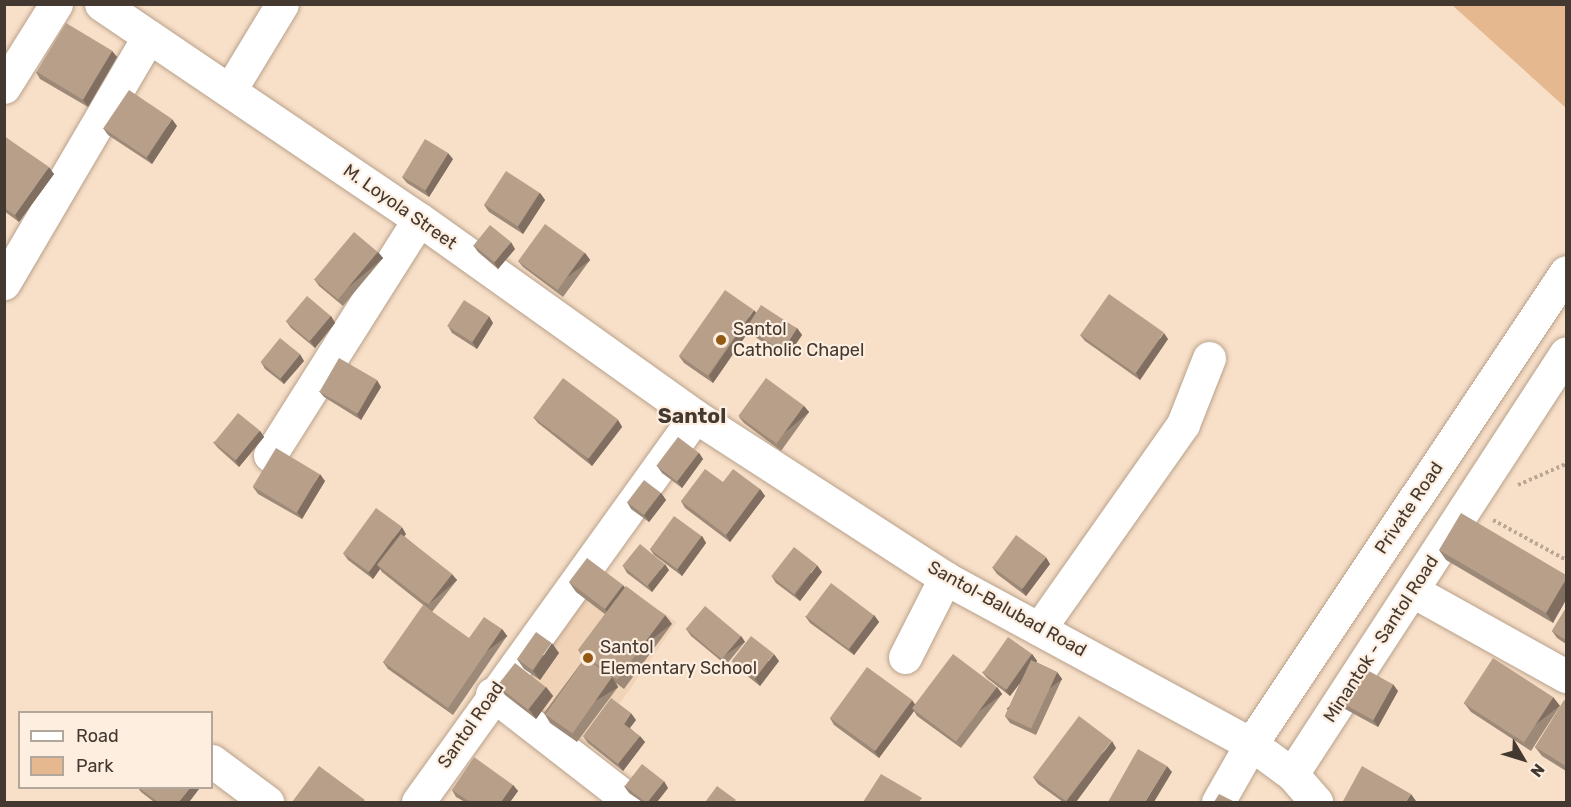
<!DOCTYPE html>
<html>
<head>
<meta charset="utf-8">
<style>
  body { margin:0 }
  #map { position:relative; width:1571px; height:807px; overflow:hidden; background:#f8dfc8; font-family:Rubik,sans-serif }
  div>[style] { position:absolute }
  .built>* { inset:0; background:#f1d3b7; transform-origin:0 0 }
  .green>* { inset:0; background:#e6b88f }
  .path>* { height:4px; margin-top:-2px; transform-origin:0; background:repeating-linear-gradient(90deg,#baa694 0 3px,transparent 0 6px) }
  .roads { filter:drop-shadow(0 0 2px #b8a18b) drop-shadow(0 0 2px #b8a18b) }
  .minor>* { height:33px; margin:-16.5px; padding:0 16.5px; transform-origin:16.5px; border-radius:16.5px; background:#fff }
  .wall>* { inset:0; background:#9d8977 }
  .shaded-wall>* { inset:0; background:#806f61; transform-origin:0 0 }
  .building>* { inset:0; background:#b79f8a; transform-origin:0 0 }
  .dots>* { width:16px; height:16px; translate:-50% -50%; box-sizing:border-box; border:3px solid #fdeee0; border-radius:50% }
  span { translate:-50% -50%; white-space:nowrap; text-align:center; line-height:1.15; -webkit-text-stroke:4.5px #fdeee0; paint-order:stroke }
  .street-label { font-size:18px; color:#433930 }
  .poi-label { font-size:18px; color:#433930 }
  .left { translate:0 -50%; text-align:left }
  .quarter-label { font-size:21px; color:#433930; font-weight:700 }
  .frame { position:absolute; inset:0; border:6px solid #433930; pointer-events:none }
  .legend { position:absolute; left:18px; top:711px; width:195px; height:78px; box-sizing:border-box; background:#fdeee0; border:2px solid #b3a69a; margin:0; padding:8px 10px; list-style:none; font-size:18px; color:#433930 }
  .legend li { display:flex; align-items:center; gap:12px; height:30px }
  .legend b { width:30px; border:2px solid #b3a69a }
  .north { position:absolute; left:1493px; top:729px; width:60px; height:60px; -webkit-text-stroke:4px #fdeee0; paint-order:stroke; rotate:128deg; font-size:16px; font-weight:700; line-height:24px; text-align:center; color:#433930 }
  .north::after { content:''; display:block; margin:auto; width:21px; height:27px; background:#433930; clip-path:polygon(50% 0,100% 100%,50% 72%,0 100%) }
</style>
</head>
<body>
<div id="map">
  <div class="built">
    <div style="left:594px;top:564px;width:101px;height:160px;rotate:35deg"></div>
  </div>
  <div class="green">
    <div style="clip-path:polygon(1452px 5px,1566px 5px,1566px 108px)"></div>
  </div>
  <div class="path">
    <div style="left:1518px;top:485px;width:52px;rotate:-23.6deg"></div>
    <div style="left:1493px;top:520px;width:83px;rotate:28.7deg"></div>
  </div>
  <div class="roads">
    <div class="minor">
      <div style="left:101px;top:4px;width:384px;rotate:34.1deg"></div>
      <div style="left:419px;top:219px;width:339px;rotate:35.5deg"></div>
      <div style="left:695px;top:416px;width:298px;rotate:32.9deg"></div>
      <div style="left:945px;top:578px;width:348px;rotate:28.5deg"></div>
      <div style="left:1251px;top:744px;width:51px;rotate:36.2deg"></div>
      <div style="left:1292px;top:774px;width:37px;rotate:49deg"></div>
      <div style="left:4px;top:87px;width:98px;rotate:-57.9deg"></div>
      <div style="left:230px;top:90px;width:100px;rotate:-58.8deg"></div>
      <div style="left:4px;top:283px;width:286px;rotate:-59.6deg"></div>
      <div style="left:270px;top:455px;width:279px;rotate:-57.7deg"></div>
      <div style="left:1413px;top:591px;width:175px;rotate:29.1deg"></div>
      <div style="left:1039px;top:629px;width:251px;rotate:-54.9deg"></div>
      <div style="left:1183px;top:424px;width:71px;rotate:-68.5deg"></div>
      <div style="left:905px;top:657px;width:89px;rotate:-63.1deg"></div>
      <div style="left:492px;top:694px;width:176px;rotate:37.8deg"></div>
      <div style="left:212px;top:761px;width:69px;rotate:36.7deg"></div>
      <div style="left:1292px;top:774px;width:502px;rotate:-56.94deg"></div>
      <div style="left:418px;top:802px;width:475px;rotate:-54.3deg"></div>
      <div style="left:1218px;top:802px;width:67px;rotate:-60.4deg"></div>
      <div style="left:1251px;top:744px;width:567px;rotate:-56.28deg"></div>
    </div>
  </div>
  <div class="wall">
    <div style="clip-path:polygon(112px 51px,117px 57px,88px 107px,40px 79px,36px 72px)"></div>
    <div style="clip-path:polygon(177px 126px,152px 164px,108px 135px,103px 128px)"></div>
    <div style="clip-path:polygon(4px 136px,54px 174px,19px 222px,4px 211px)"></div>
    <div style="clip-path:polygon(453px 159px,429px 197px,407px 183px,402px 177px)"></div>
    <div style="clip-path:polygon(540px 193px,545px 200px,523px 234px,489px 212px,484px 205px)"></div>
    <div style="clip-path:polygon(473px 245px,515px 249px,498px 269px,478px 252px)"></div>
    <div style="clip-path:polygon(378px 252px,383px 258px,343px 306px,319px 286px,314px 279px)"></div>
    <div style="clip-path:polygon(585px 253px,590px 260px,563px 297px,523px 267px,518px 261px)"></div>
    <div style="clip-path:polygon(756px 313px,797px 328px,802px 335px,787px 357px,752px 335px,749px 331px,713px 383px,684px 363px,679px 356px)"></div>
    <div style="clip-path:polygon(331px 316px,335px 323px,315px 348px,291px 328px,286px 321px)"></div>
    <div style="clip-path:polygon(493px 323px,477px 349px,452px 333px,448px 326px)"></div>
    <div style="clip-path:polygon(1080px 335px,1168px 339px,1140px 380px,1085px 341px)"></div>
    <div style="clip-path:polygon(304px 361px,284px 384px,265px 369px,261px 362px)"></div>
    <div style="clip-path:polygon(381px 387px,361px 420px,324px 397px,319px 391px)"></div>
    <div style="clip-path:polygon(804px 406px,809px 412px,781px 451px,744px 423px,739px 417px)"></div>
    <div style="clip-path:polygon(533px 417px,618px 420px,622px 427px,592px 466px,538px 423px)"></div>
    <div style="clip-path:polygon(260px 431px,264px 437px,239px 467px,218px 448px,213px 442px)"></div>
    <div style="clip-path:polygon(699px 453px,703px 459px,682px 488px,662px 473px,657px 466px)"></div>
    <div style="clip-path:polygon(325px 481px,302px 519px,258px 494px,253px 487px)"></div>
    <div style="clip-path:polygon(723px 482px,760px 489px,765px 496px,730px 542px,685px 508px,681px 501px)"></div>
    <div style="clip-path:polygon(661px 493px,666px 500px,649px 522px,631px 509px,627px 502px)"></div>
    <div style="clip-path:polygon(406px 534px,404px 536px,457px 580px,432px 612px,382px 572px,380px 569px,373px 579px,348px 560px,343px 553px)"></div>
    <div style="clip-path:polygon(702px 536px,706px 543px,682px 576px,654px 555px,650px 549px)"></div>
    <div style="clip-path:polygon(1439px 550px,1566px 575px,1553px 623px,1446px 560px)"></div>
    <div style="clip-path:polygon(1050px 564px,1026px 596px,997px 574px,992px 567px)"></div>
    <div style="clip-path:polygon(623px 566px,669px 570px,652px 592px,627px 573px)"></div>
    <div style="clip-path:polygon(822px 572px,800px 601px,776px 583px,772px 577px)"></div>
    <div style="clip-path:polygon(569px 582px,625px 588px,665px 615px,672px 624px,624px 689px,616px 683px,618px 687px,577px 742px,550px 723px,544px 713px,584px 659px,579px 651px,606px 615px,576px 592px)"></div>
    <div style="clip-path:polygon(1566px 608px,1566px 644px,1557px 638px,1552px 631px)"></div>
    <div style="clip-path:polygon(874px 615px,879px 622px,854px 655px,810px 623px,805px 616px)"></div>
    <div style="clip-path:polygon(502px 629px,507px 636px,453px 715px,388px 669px,383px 662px)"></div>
    <div style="clip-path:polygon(686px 629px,741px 636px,745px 642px,726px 665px,691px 636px)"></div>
    <div style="clip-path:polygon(559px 653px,540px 680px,524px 669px,517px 659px)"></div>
    <div style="clip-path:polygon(1032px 654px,1037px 661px,1036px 662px,1057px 672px,1062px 679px,1036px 735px,1010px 723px,1005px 716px,1020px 683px,1010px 696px,987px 678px,982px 672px)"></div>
    <div style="clip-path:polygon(732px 661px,779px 661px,760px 686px,736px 667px)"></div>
    <div style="clip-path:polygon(498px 686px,546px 687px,553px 696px,536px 719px,505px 695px)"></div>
    <div style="clip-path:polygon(997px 687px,1002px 694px,961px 748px,917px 716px,914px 711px,879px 758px,834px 725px,830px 718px,915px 705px)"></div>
    <div style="clip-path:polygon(1398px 691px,1378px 727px,1345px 709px,1340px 702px)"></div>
    <div style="clip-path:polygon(1553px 697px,1560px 706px,1531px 751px,1471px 712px,1464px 703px)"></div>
    <div style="clip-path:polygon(1566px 701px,1566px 771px,1542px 756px,1535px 747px)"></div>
    <div style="clip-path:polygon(636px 720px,630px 728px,645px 742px,623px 771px,588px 743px,583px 736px)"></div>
    <div style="clip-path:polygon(1116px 748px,1076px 802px,1063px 802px,1038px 784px,1033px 777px)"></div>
    <div style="clip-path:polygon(513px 785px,518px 791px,510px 802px,465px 802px,456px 797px,452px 790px)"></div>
    <div style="clip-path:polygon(624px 786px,668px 788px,657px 802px,642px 802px,629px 793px)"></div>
    <div style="clip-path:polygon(138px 788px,198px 788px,199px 789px,189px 802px,154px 802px,141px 792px)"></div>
  </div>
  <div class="shaded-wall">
    <div style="clip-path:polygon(112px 51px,117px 57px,88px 107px,83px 100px)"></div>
    <div style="clip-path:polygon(172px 119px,177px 126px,152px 164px,147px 158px)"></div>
    <div style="clip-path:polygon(448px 153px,453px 159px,429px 197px,425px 190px)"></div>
    <div style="clip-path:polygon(49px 167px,54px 174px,19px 222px,15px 215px)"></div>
    <div style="clip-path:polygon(540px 193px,545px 200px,523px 234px,518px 227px)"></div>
    <div style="clip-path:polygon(511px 242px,515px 249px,498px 269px,494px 262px)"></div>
    <div style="left:378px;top:252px;width:8px;height:62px;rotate:50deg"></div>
    <div style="left:585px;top:253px;width:9px;height:46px;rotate:54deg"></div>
    <div style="clip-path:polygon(754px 310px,759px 316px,747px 328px,749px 331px,713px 383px,709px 376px)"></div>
    <div style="clip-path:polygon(331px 316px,335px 323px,315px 348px,310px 341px)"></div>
    <div style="clip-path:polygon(489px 316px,493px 323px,477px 349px,472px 342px)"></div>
    <div style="clip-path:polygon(797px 328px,802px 335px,787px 357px,782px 351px)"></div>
    <div style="clip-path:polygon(1164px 333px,1168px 339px,1140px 380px,1136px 373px)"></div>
    <div style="clip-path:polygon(300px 354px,304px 361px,284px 384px,280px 378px)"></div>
    <div style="clip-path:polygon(377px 380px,381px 387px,361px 420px,356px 413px)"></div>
    <div style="left:804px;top:406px;width:8px;height:47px;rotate:50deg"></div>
    <div style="clip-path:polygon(618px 420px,622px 427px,592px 466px,587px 459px)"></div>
    <div style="clip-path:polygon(260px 431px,264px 437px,239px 467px,235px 460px)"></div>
    <div style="clip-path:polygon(699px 453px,703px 459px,682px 488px,677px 481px)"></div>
    <div style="clip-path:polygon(320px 474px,325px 481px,302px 519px,297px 512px)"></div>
    <div style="clip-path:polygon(760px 489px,765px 496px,730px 542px,726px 535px)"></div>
    <div style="clip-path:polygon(661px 493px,666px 500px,649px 522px,644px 515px)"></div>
    <div style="clip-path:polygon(402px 527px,406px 534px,381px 568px,377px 565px,380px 569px,373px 579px,368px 572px)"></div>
    <div style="clip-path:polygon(702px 536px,706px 543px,682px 576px,677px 569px)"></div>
    <div style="clip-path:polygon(1046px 557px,1050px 564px,1026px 596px,1021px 589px)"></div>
    <div style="clip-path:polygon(665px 564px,669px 570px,652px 592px,648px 585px)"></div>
    <div style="clip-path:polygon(817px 565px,822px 572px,800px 601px,795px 595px)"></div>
    <div style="left:452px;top:574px;width:8px;height:39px;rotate:50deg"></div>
    <div style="clip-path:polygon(1566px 579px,1566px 600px,1553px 623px,1546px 613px)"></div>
    <div style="clip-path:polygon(623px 585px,630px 595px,612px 619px,605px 609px)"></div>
    <div style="left:665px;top:615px;width:11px;height:80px;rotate:52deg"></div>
    <div style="clip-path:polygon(874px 615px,879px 622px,854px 655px,849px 649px)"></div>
    <div style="left:502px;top:629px;width:9px;height:96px;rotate:54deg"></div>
    <div style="left:741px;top:636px;width:7px;height:30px;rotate:56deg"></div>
    <div style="clip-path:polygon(552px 643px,559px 653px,540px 680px,533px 671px)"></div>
    <div style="clip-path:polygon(774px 654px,779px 661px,760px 686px,755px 679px)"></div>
    <div style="clip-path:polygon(1032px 654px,1037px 661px,1010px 696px,1005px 690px)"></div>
    <div style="left:1057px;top:672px;width:9px;height:62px;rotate:54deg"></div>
    <div style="left:612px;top:677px;width:12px;height:70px;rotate:59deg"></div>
    <div style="clip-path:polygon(1393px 684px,1398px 691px,1378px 727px,1373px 720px)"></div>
    <div style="clip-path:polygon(546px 687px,553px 696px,536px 719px,529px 709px)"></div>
    <div style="left:997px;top:687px;width:9px;height:68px;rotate:54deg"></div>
    <div style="left:1553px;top:697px;width:11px;height:54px;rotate:52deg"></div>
    <div style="clip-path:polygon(912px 700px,917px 707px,913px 709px,914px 711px,879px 758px,874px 751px)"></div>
    <div style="clip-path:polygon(631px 713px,636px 720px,628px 730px,624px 724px)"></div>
    <div style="clip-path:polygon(640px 736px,645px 742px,623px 771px,618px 764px)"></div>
    <div style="clip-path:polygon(1112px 741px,1116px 748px,1076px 802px,1066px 802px)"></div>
    <div style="clip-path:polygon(1167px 766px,1172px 772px,1154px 802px,1145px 802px)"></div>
    <div style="clip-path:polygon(664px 781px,668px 788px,657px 802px,647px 802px)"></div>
    <div style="clip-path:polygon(513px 785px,518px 791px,510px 802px,501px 802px)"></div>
    <div style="clip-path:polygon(190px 788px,198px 788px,199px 789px,189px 802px,179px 802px)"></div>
    <div style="clip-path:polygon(1411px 794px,1416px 801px,1415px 802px,1406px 802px)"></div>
  </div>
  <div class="building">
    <div style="left:66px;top:23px;width:54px;height:57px;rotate:31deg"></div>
    <div style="left:129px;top:90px;width:52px;height:46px;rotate:34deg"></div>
    <div style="clip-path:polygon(4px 136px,49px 167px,15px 215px,4px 208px)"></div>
    <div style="left:425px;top:139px;width:27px;height:44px;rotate:31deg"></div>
    <div style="left:506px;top:171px;width:40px;height:40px;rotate:33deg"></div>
    <div style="left:545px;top:224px;width:49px;height:46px;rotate:36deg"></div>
    <div style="left:490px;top:225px;width:27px;height:26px;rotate:39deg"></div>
    <div style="left:354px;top:232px;width:31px;height:62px;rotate:40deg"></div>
    <div style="left:725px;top:290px;width:35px;height:80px;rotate:35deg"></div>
    <div style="left:1109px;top:294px;width:67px;height:50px;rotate:35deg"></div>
    <div style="left:307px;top:296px;width:31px;height:33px;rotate:40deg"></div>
    <div style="left:464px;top:300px;width:30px;height:31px;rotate:33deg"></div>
    <div style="left:761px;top:305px;width:43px;height:27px;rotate:33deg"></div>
    <div style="left:280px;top:338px;width:26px;height:31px;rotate:39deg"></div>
    <div style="left:339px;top:358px;width:44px;height:39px;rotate:30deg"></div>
    <div style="left:563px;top:378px;width:69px;height:49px;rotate:37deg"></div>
    <div style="left:766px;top:378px;width:47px;height:47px;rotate:36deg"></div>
    <div style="left:238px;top:413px;width:28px;height:38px;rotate:39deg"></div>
    <div style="left:678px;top:437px;width:26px;height:36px;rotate:37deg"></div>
    <div style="left:276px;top:448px;width:51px;height:45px;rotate:31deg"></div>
    <div style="clip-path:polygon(705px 469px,723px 482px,733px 469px,760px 489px,726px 535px,681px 501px)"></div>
    <div style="left:644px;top:480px;width:21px;height:28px;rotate:37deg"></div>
    <div style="left:376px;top:508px;width:32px;height:56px;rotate:36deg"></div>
    <div style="clip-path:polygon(1461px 513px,1566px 575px,1566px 579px,1546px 613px,1439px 550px)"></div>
    <div style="left:674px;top:516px;width:34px;height:41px;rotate:36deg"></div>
    <div style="left:401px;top:534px;width:65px;height:39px;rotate:38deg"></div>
    <div style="left:1016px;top:535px;width:37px;height:40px;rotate:36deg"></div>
    <div style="left:640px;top:544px;width:32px;height:28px;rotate:39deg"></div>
    <div style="left:794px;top:547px;width:29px;height:37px;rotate:38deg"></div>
    <div style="left:587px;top:558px;width:45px;height:30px;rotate:37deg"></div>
    <div style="left:831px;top:583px;width:54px;height:42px;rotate:37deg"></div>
    <div style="left:626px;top:586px;width:49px;height:80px;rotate:37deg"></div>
    <div style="clip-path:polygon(423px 605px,469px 638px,484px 617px,502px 629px,448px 708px,383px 662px)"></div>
    <div style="left:705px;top:606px;width:47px;height:30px;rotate:40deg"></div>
    <div style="clip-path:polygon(1566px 608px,1566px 640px,1552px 631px)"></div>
    <div style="left:536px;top:632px;width:19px;height:33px;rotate:35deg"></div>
    <div style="left:751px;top:636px;width:29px;height:31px;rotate:38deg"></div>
    <div style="left:1008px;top:637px;width:29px;height:44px;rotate:35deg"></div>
    <div style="left:953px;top:654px;width:55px;height:68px;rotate:37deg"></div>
    <div style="left:585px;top:658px;width:33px;height:69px;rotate:35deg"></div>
    <div style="left:1493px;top:658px;width:72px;height:54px;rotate:33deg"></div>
    <div style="left:1031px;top:660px;width:29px;height:62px;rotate:25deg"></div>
    <div style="left:515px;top:663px;width:39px;height:29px;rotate:38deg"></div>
    <div style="left:1360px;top:666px;width:38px;height:41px;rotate:29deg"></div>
    <div style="left:867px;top:667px;width:56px;height:63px;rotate:36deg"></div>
    <div style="clip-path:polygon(611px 698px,631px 713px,624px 724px,640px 736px,618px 764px,583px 736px)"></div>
    <div style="clip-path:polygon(1564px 700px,1566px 701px,1566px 766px,1535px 747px)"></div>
    <div style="left:1079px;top:716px;width:41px;height:76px;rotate:37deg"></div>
    <div style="clip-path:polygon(1138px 749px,1167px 766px,1145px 802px,1108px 802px)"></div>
    <div style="clip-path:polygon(474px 757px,513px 785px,501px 802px,470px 802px,452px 790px)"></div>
    <div style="left:642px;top:764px;width:28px;height:28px;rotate:38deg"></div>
    <div style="clip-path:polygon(319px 766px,365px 800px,363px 802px,292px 802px)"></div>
    <div style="clip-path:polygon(1362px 766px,1411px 794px,1406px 802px,1346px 802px,1343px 801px)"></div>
    <div style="clip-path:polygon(881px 774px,922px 798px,919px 802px,863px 802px)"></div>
    <div style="clip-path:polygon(717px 786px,736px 800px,734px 802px,708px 802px,706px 801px)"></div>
    <div style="clip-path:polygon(139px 788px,190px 788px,179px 802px,158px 802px)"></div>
    <div style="clip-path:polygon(1219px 794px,1235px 802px,1214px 802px)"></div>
  </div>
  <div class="dots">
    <div style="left:721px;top:340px;background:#925814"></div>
    <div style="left:588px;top:658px;background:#925814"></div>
  </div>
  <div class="street-label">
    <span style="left:400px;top:207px;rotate:35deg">M. Loyola Street</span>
    <span style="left:1409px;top:508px;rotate:-56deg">Private Road</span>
    <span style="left:1007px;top:609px;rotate:29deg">Santol-Balubad Road</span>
    <span style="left:1381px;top:639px;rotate:-57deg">Minantok - Santol Road</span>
    <span style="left:471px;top:725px;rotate:-55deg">Santol Road</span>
  </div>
  <div class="poi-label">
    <span class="left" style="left:733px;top:340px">Santol<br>Catholic Chapel</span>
    <span class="left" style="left:600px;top:658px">Santol<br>Elementary School</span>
  </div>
  <div class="quarter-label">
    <span style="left:692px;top:416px">Santol</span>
  </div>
  <div class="frame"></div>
  <ul class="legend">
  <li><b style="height:8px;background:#fff"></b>Road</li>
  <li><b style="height:16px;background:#e6b88f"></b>Park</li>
  </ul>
  <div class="north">N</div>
</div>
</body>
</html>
